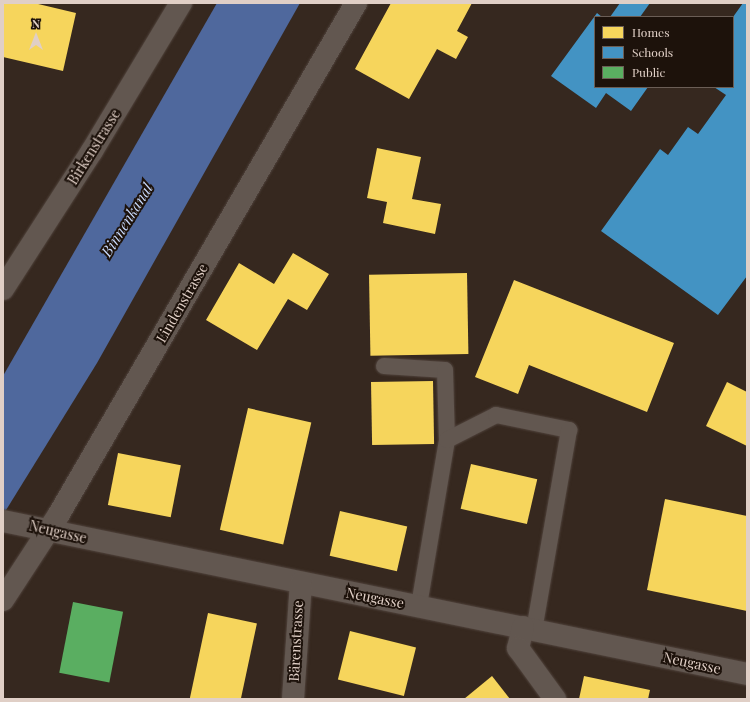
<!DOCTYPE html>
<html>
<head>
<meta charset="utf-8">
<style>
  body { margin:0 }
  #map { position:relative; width:750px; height:702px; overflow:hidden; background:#36281f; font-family:"Playfair Display",serif }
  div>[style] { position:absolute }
  .water>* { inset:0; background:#4f689d }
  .homes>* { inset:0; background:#f6d55c; transform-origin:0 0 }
  .schools>* { inset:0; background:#4393c3 }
  .public>* { inset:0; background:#5aae61; transform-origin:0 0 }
  .roads { filter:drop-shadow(0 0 1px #50433c) drop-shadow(0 0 1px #50433c) }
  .service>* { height:16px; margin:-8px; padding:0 8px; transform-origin:8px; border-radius:8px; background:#625750 }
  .minor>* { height:22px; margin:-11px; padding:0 11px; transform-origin:11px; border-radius:11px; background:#625750 }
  span { translate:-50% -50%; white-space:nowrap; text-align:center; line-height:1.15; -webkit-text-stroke:4px #1d120b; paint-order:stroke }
  .street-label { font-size:14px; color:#e0cfc6 }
  .water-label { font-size:15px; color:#c9dbfe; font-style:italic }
  .frame { position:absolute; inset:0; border:4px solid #e0cfc6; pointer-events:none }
  .legend { position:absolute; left:594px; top:16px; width:140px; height:72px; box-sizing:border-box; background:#1d120b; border:1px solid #6b5e56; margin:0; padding:5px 7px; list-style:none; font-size:12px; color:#e0cfc6 }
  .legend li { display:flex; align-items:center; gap:8px; height:20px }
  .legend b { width:20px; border:1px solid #6b5e56 }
  .north { position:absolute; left:16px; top:16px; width:40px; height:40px; -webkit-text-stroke:3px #1d120b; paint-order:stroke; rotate:0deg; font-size:11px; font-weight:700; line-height:16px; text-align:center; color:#e0cfc6 }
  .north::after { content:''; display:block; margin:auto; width:14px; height:18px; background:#e0cfc6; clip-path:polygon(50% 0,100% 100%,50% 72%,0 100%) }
</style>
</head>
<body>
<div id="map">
  <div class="water">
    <div style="clip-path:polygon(217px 3px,300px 3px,97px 363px,3px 515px,3px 376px)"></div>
  </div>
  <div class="homes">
    <div style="clip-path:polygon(3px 3px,34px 3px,76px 13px,63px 71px,3px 57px)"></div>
    <div style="clip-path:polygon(391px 3px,472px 3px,457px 31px,468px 37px,456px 59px,437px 49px,409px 99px,355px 69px)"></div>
    <div style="clip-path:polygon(377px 148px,421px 157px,412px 199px,441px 204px,435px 234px,383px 223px,387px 202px,367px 198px)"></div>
    <div style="clip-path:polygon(293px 253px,329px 274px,307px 310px,288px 299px,257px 350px,206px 320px,239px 263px,274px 284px)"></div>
    <div style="left:467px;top:273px;width:81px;height:98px;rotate:89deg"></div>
    <div style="clip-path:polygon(514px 280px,674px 343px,647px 412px,529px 365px,518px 394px,475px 377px)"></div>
    <div style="left:433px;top:381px;width:63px;height:62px;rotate:89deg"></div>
    <div style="clip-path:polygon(727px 382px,747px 392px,747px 446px,706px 426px)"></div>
    <div style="left:248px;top:408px;width:65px;height:125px;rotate:13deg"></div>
    <div style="left:118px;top:453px;width:64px;height:53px;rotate:11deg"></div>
    <div style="left:471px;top:464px;width:68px;height:46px;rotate:13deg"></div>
    <div style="clip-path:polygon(665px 499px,747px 516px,747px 611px,647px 590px)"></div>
    <div style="left:340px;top:511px;width:69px;height:46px;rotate:13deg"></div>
    <div style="left:208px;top:613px;width:50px;height:88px;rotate:12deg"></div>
    <div style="left:350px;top:631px;width:68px;height:50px;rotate:14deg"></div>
    <div style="clip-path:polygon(492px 676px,510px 699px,464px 699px)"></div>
    <div style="clip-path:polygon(584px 676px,650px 690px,648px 699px,579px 699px)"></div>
  </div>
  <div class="schools">
    <div style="clip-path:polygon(620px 3px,650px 3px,640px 17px,610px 17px)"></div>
    <div style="clip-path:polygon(743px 3px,747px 3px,747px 276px,718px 315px,601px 231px,660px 149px,668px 155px,688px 127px,698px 134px,726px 95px,714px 87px,733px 87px,733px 17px)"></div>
    <div style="clip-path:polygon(597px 13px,602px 17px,595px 17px,595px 87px,648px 87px,631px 111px,606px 93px,596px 108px,551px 76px)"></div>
  </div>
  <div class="public">
    <div style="left:73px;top:602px;width:51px;height:72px;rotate:11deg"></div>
  </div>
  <div class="roads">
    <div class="service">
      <div style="left:384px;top:366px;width:61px;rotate:3.8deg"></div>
      <div style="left:445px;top:370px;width:70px;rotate:88.4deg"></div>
      <div style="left:447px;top:440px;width:168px;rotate:99.6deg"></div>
      <div style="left:447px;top:440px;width:55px;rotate:-27deg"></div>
      <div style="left:496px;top:415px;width:75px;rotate:11.6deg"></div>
      <div style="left:569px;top:430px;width:203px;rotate:99.9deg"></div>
    </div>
    <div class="minor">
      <div style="left:3px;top:289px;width:164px;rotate:-57.2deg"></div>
      <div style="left:92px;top:151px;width:173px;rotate:-59deg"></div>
      <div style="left:3px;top:521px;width:760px;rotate:11.62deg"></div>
      <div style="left:3px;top:600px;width:103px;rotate:-56.9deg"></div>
      <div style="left:59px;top:514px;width:591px;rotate:-59.83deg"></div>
      <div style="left:523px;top:627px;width:22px;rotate:103deg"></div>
      <div style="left:518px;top:648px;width:63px;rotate:54deg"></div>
      <div style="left:293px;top:699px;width:116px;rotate:-86.1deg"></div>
    </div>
  </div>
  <div class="street-label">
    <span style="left:94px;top:147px;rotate:-58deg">Birkenstrasse</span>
    <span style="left:182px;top:303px;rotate:-60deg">Lindenstrasse</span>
    <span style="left:58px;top:532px;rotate:13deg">Neugasse</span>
    <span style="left:375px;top:598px;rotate:11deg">Neugasse</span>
    <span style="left:296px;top:641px;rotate:-87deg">Bärenstrasse</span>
    <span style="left:692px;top:663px;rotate:12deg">Neugasse</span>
  </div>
  <div class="water-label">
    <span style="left:127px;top:220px;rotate:-58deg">Binnenkanal</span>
  </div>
  <div class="frame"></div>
  <ul class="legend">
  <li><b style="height:11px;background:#f6d55c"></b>Homes</li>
  <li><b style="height:11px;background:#4393c3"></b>Schools</li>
  <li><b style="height:11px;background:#5aae61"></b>Public</li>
  </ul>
  <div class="north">N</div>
</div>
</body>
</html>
